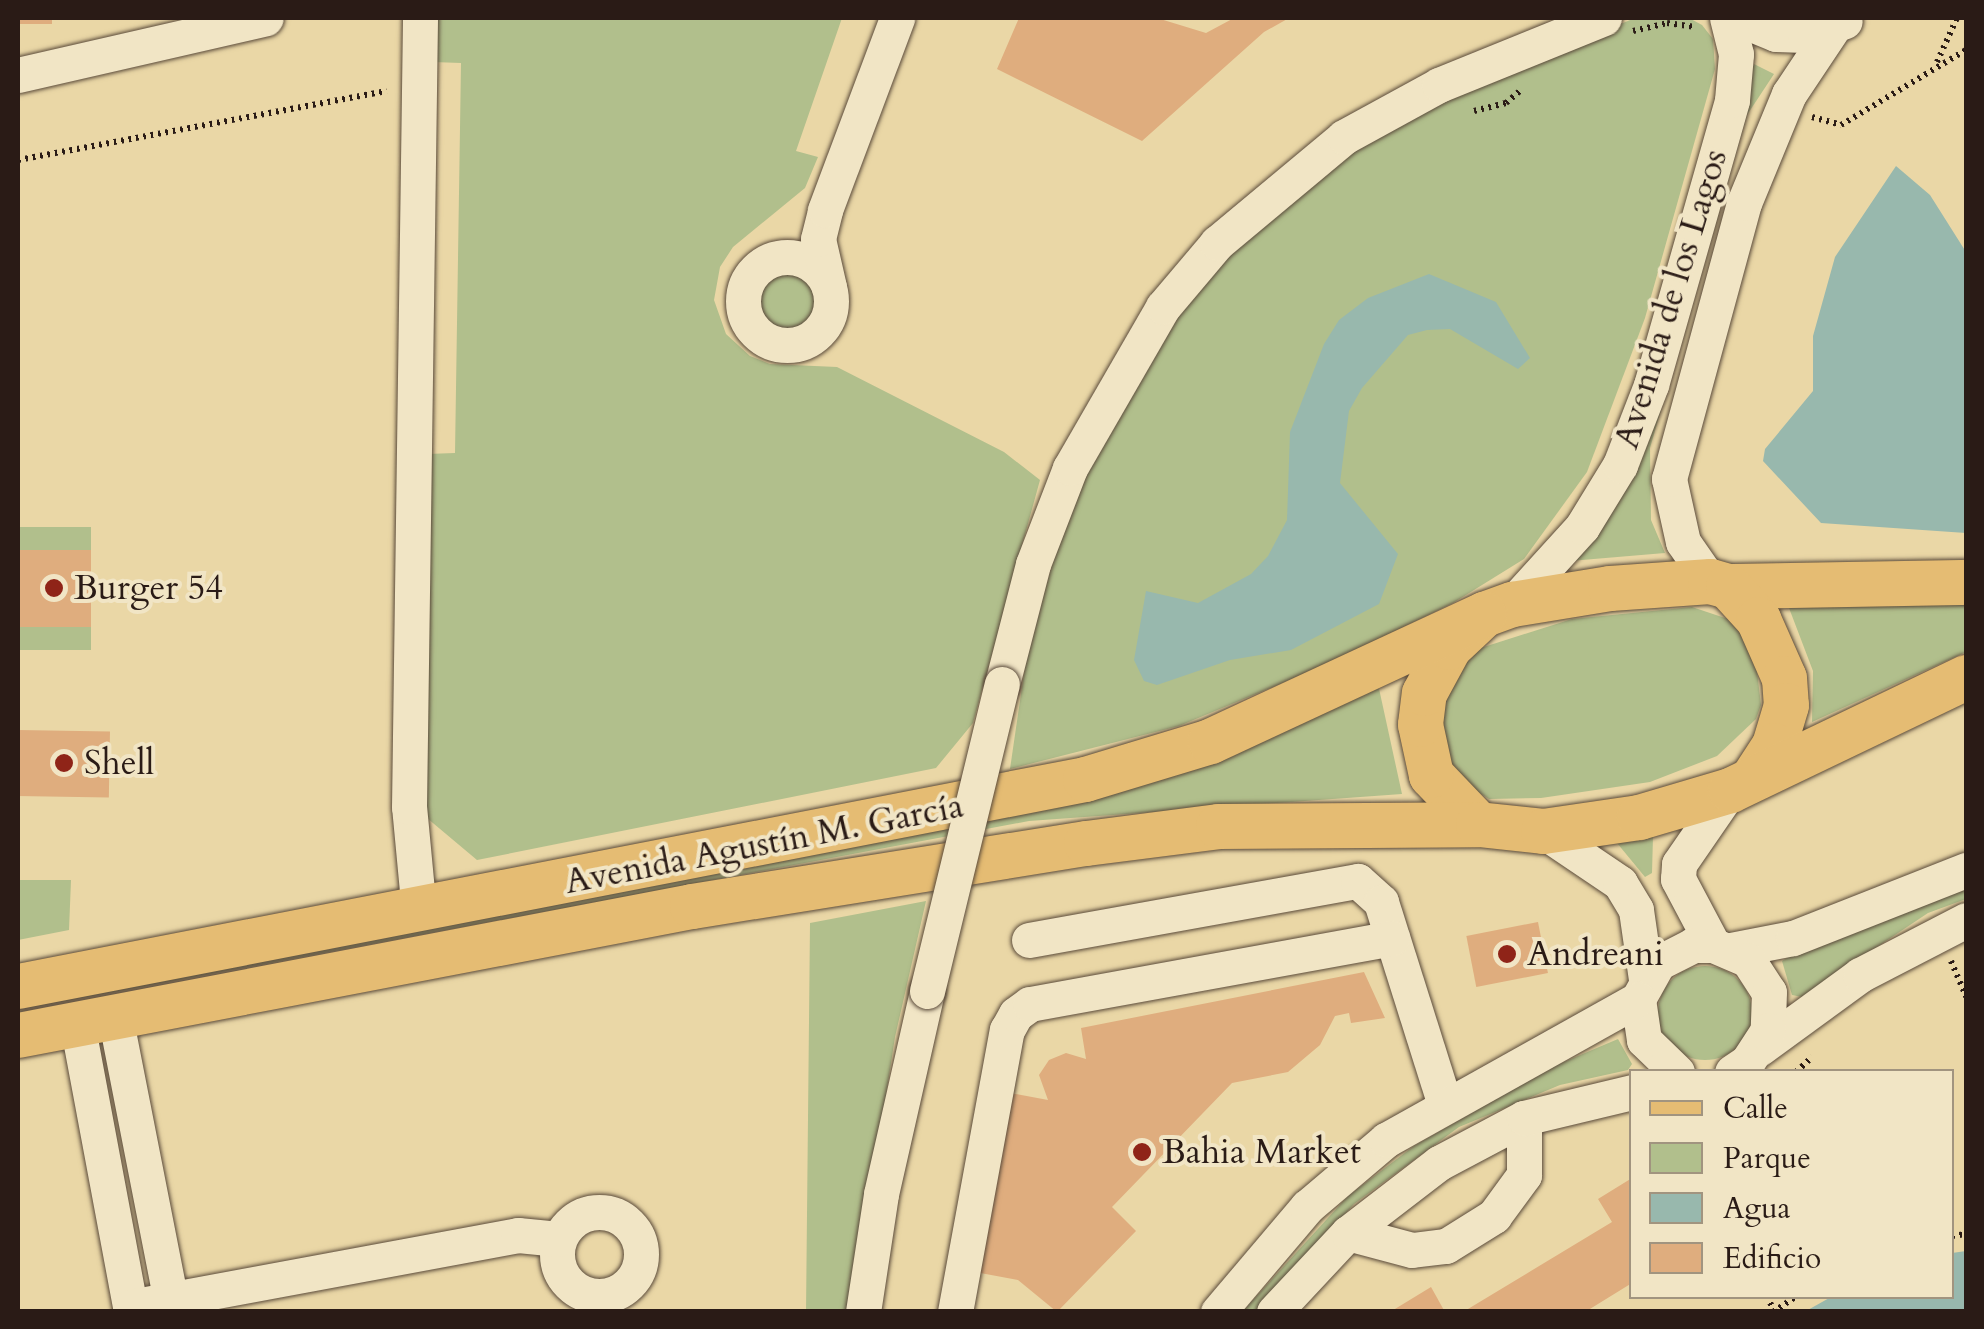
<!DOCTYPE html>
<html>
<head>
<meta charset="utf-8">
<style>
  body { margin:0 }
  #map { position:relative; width:1984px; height:1329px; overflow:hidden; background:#ead7a6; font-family:Cardo,serif }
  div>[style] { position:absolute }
  .green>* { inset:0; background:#b1bf8c; transform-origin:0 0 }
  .round { border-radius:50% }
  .water>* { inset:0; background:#98b8ad }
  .building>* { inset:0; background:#dfad7e; transform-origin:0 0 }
  .path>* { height:6px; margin-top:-3px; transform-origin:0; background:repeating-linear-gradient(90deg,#2a1b16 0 2.5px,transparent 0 7.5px) }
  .roads { filter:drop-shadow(0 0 2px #5a4a3a) drop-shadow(0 0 2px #5a4a3a) }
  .minor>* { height:35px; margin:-17.5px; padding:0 17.5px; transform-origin:17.5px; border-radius:17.5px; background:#f1e5c5 }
  .minor>.ring { margin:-17.5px; padding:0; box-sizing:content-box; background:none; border:35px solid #f1e5c5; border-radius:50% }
  .major>* { height:45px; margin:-22.5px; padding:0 22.5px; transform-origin:22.5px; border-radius:22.5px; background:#e5bc73 }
  .bridges { filter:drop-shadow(0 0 2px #5a4a3a) drop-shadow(0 0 2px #5a4a3a) }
  .minor-bridge>* { height:35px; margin:-17.5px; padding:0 17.5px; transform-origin:17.5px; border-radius:17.5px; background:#f1e5c5 }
  .dots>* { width:28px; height:28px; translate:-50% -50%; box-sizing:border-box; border:5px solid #f1e5c5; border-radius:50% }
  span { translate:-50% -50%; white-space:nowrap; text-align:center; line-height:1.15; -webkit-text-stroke:8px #f1e5c5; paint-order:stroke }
  .street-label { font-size:35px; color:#2a1b16 }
  .poi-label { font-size:35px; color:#2a1b16 }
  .left { translate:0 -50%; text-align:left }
  .frame { position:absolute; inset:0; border:20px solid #2a1b16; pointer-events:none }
  .legend { position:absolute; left:1629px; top:1069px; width:325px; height:230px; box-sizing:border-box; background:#f1e5c5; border:2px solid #a1947f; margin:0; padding:12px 18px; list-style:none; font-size:30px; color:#2a1b16 }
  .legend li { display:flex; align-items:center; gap:20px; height:50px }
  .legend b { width:50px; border:2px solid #a1947f }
</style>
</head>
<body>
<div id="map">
  <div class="green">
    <div style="clip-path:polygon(433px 18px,842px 18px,796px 151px,818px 157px,805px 188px,733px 247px,720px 267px,714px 300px,726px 334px,750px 356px,770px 364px,837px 367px,1004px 452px,1040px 480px,973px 723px,936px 768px,477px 860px,421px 813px,427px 454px,455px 453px,461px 63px,433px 62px)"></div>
    <div style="clip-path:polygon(1635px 18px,1689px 18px,1702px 25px,1713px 39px,1715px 69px,1645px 318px,1587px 472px,1524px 559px,1453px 603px,1321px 667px,1179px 726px,1010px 769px,1028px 646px,1063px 529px,1096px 446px,1183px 303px,1268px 213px,1346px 153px,1431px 103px)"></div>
    <div style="clip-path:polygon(1754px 64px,1774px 74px,1747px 115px,1650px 448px,1651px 520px,1665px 553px,1570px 561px)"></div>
    <div class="round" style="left:756px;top:270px;width:62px;height:62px"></div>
    <div style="left:18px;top:527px;width:73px;height:23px"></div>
    <div style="clip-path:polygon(1966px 599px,1966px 652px,1812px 722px,1813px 671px,1789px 608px)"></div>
    <div style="clip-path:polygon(1692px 607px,1731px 620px,1755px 655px,1761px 705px,1756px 719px,1717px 756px,1650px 782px,1541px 798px,1489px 799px,1458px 779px,1432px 713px,1465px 653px,1572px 619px)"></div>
    <div style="left:18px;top:627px;width:73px;height:23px"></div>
    <div style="clip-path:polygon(1378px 684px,1402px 794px,1029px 821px,18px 1010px,18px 995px,1027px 806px)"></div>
    <div style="clip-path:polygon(1653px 836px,1652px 873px,1645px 877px,1617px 843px)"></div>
    <div style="clip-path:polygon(18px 880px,71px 880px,69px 930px,18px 940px)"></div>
    <div style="clip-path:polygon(1966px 886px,1966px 899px,1928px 913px,1802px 997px,1792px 995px,1782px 961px,1787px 958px,1834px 933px)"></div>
    <div style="clip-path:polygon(926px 901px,895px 1037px,853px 1311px,806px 1312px,810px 923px)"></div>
    <div class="round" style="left:1658px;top:966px;width:94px;height:94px"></div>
    <div style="clip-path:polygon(1618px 1039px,1632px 1064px,1628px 1070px,1560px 1085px,1459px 1127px,1354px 1204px,1256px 1311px,1242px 1312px,1348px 1196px,1414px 1146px,1552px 1067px)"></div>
  </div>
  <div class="water">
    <div style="clip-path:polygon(1896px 166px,1930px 195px,1966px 252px,1966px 533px,1821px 523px,1763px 461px,1765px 449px,1813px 391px,1813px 336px,1835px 257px)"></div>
    <div style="clip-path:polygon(1429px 274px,1496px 302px,1530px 358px,1518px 369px,1450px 329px,1427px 330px,1408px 335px,1362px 388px,1349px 411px,1340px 483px,1398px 554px,1379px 604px,1291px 650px,1230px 660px,1157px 685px,1144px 681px,1134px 660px,1146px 591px,1198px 603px,1251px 574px,1268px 556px,1287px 520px,1290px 432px,1324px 344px,1339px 320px,1368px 298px)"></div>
    <div style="clip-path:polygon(1966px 1251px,1966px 1311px,1806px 1311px,1831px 1297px,1952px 1296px,1952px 1253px)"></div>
  </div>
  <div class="building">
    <div style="left:18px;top:18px;width:34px;height:6px"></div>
    <div style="clip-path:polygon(1019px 18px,1157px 18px,1206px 33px,1234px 18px,1289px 18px,1264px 32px,1142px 141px,997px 69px)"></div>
    <div style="left:18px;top:550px;width:73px;height:77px"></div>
    <div style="left:18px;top:730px;width:92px;height:66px;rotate:1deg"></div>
    <div style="left:1538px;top:922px;width:52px;height:73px;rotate:79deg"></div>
    <div style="clip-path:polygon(1364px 972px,1385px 1018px,1351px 1023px,1349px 1013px,1335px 1016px,1320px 1045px,1288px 1072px,1232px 1083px,1112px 1207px,1136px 1231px,1057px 1312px,1018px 1280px,975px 1272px,1010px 1093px,1048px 1100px,1039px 1075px,1049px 1060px,1066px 1053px,1086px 1059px,1081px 1028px)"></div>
    <div style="clip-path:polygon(1632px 1178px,1632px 1283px,1585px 1312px,1463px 1312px,1612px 1222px,1598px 1199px)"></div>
    <div style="clip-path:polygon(1431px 1287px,1445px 1312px,1390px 1312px)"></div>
  </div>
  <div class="path">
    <div style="left:1633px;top:31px;width:35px;rotate:-13deg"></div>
    <div style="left:1667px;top:23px;width:27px;rotate:8deg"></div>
    <div style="left:1937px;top:62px;width:48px;rotate:-65.6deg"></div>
    <div style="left:1474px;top:111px;width:33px;rotate:-14deg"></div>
    <div style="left:1506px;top:103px;width:20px;rotate:-41deg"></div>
    <div style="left:1812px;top:117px;width:30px;rotate:15deg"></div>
    <div style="left:1841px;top:125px;width:146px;rotate:-31deg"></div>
    <div style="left:18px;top:160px;width:375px;rotate:-10.6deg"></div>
    <div style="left:1951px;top:961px;width:39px;rotate:67deg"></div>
    <div style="left:1796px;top:1072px;width:22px;rotate:-43deg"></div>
    <div style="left:1952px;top:1236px;width:14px;rotate:-8deg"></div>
    <div style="left:1767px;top:1296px;width:17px;rotate:65deg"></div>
    <div style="left:1773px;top:1312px;width:29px;rotate:-34deg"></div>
  </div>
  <div class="roads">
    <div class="minor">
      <div style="left:1737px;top:18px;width:42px;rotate:22.3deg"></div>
      <div style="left:1776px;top:34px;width:29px;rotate:2deg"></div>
      <div style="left:1805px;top:35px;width:42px;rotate:-19.3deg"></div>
      <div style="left:18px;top:75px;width:254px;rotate:-12.9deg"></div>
      <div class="ring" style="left:743px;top:257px;width:53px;height:53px"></div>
      <div style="left:829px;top:287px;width:49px;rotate:-102.9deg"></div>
      <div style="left:818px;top:239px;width:30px;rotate:-76deg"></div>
      <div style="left:825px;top:210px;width:205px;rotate:-69.4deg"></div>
      <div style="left:1710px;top:581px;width:47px;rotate:-124.7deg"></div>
      <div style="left:1683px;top:542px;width:65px;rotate:-102.5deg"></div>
      <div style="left:1669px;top:479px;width:286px;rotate:-74.8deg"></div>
      <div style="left:1744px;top:203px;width:118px;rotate:-67.6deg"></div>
      <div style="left:1789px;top:94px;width:79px;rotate:-56.3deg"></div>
      <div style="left:1512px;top:604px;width:104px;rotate:-47.7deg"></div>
      <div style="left:1582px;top:527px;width:73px;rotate:-58.5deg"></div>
      <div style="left:1620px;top:465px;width:86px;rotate:-68.8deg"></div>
      <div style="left:1651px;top:385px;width:296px;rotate:-74.1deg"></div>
      <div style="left:1732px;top:100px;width:46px;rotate:-85deg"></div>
      <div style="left:1736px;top:54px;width:37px;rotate:-104deg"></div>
      <div style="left:1002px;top:684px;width:124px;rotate:-75.5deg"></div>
      <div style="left:1033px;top:564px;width:103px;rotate:-68.9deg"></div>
      <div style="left:1070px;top:468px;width:186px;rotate:-60deg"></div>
      <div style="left:1163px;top:307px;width:84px;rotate:-49.8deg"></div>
      <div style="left:1217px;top:243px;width:165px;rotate:-39.8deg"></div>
      <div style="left:1344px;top:137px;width:108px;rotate:-28.7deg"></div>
      <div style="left:1439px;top:85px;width:178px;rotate:-22.1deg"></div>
      <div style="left:1543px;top:831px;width:93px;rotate:34deg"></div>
      <div style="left:1620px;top:883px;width:31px;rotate:59deg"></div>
      <div style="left:1636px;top:910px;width:70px;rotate:81.8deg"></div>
      <div style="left:419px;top:912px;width:105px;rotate:-95.4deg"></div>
      <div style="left:409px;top:807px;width:789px;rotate:-89.2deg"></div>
      <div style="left:1029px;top:940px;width:334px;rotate:-10.2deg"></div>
      <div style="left:1358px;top:881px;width:31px;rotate:42deg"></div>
      <div style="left:1381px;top:902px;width:213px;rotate:72.5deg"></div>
      <div style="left:1713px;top:945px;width:75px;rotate:-117.9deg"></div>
      <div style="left:1678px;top:879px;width:15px;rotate:-86deg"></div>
      <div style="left:1679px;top:864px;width:90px;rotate:-55.4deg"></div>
      <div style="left:1731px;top:950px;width:63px;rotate:-11deg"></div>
      <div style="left:1793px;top:938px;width:186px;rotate:-21.5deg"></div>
      <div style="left:115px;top:1016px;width:302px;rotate:78.9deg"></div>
      <div style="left:77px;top:1023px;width:294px;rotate:79.4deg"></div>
      <div style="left:1760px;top:1048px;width:124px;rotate:-36.1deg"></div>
      <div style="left:1860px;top:975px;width:119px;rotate:-27.4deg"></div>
      <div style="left:1677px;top:1072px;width:46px;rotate:-135.9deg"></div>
      <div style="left:1644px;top:1040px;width:41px;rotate:-98.3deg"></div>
      <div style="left:1638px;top:999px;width:41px;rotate:-60.9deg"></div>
      <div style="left:1658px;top:963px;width:39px;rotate:-27deg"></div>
      <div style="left:1693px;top:945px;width:20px"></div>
      <div style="left:1713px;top:945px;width:38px;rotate:23deg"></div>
      <div style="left:1748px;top:960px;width:38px;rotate:57deg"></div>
      <div style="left:1769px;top:992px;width:38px;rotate:92deg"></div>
      <div style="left:1768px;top:1030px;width:38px;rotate:123deg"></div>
      <div style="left:1747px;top:1062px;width:18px;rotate:146deg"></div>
      <div class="ring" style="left:557px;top:1212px;width:49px;height:49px"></div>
      <div style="left:1348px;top:1233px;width:66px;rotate:14.9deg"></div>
      <div style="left:1412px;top:1250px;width:34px;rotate:-7deg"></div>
      <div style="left:1446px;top:1246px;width:57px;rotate:-32deg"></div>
      <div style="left:1494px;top:1216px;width:51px;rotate:-53.8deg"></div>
      <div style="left:1524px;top:1175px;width:57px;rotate:-90deg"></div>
      <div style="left:130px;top:1307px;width:395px;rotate:-10.5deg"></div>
      <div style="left:518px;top:1235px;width:41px;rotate:5.6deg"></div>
      <div style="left:863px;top:1312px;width:119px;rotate:-81.3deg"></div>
      <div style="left:881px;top:1194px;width:208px;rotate:-77.2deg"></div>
      <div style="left:955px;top:1312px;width:287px;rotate:-79.6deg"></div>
      <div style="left:1007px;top:1030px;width:18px;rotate:-61deg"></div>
      <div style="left:1016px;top:1014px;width:17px;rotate:-36deg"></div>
      <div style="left:1030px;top:1004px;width:368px;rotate:-10.3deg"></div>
      <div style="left:1218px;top:1312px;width:138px;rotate:-49.7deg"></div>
      <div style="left:1307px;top:1207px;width:104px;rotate:-40.3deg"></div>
      <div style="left:1386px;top:1140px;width:289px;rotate:-29.2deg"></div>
      <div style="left:1274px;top:1312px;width:108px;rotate:-46.9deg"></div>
      <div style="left:1348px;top:1233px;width:115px;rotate:-37.6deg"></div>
      <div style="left:1439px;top:1163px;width:96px;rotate:-27.9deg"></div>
      <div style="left:1524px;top:1118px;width:111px;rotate:-13.5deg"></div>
    </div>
    <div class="major">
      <div style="left:1728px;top:586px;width:238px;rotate:-1deg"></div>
      <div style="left:1478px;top:824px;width:68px;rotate:-133.8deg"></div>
      <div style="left:1431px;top:775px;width:52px;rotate:-102.2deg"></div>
      <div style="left:1420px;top:724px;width:31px;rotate:-83deg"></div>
      <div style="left:1424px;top:693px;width:52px;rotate:-61.5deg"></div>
      <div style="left:1449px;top:647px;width:48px;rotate:-43.3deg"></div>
      <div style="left:1484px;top:614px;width:30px;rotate:-20deg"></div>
      <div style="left:1512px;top:604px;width:99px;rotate:-9.3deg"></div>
      <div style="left:1610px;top:588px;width:100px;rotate:-4deg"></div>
      <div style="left:1710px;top:581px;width:19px;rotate:16deg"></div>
      <div style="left:1728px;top:586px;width:45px;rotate:47.7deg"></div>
      <div style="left:1758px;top:619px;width:64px;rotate:66.2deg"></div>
      <div style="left:1784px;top:678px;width:27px;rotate:86deg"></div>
      <div style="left:1786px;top:705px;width:42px;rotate:106.7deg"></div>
      <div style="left:1774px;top:745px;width:38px;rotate:123deg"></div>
      <div style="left:18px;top:986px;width:1087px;rotate:-10.98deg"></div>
      <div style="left:1085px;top:779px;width:131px;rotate:-16.9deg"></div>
      <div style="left:1210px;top:741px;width:302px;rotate:-24.9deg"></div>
      <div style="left:18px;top:1035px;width:686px;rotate:-10.84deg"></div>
      <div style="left:692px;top:906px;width:399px;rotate:-9.1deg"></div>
      <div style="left:1086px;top:843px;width:133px;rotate:-7.3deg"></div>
      <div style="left:1218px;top:826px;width:260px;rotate:-0.4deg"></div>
      <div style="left:1478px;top:824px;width:65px;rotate:6.1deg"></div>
      <div style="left:1543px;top:831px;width:97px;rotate:-8.3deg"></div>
      <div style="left:1639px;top:817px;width:95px;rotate:-16.5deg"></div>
      <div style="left:1730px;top:790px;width:262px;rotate:-25.6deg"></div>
    </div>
  </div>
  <div class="bridges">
    <div class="minor-bridge">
      <div style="left:927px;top:991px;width:316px;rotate:-76.3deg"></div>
    </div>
  </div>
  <div class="dots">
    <div style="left:54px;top:588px;background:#8f2418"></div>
    <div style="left:64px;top:763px;background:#8f2418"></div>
    <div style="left:1507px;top:954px;background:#8f2418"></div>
    <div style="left:1142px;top:1152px;background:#8f2418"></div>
  </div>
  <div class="street-label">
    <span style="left:1671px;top:299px;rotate:-73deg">Avenida de los Lagos</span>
    <span style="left:764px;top:844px;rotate:-11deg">Avenida Agustín M. García</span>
  </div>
  <div class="poi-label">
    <span class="left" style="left:74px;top:588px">Burger 54</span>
    <span class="left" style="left:84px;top:763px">Shell</span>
    <span class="left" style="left:1527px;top:954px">Andreani</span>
    <span class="left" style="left:1162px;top:1152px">Bahia Market</span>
  </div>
  <div class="frame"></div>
  <ul class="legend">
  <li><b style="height:12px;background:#e5bc73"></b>Calle</li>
  <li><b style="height:28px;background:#b1bf8c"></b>Parque</li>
  <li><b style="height:28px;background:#98b8ad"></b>Agua</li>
  <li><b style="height:28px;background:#dfad7e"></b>Edificio</li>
  </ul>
</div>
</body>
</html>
